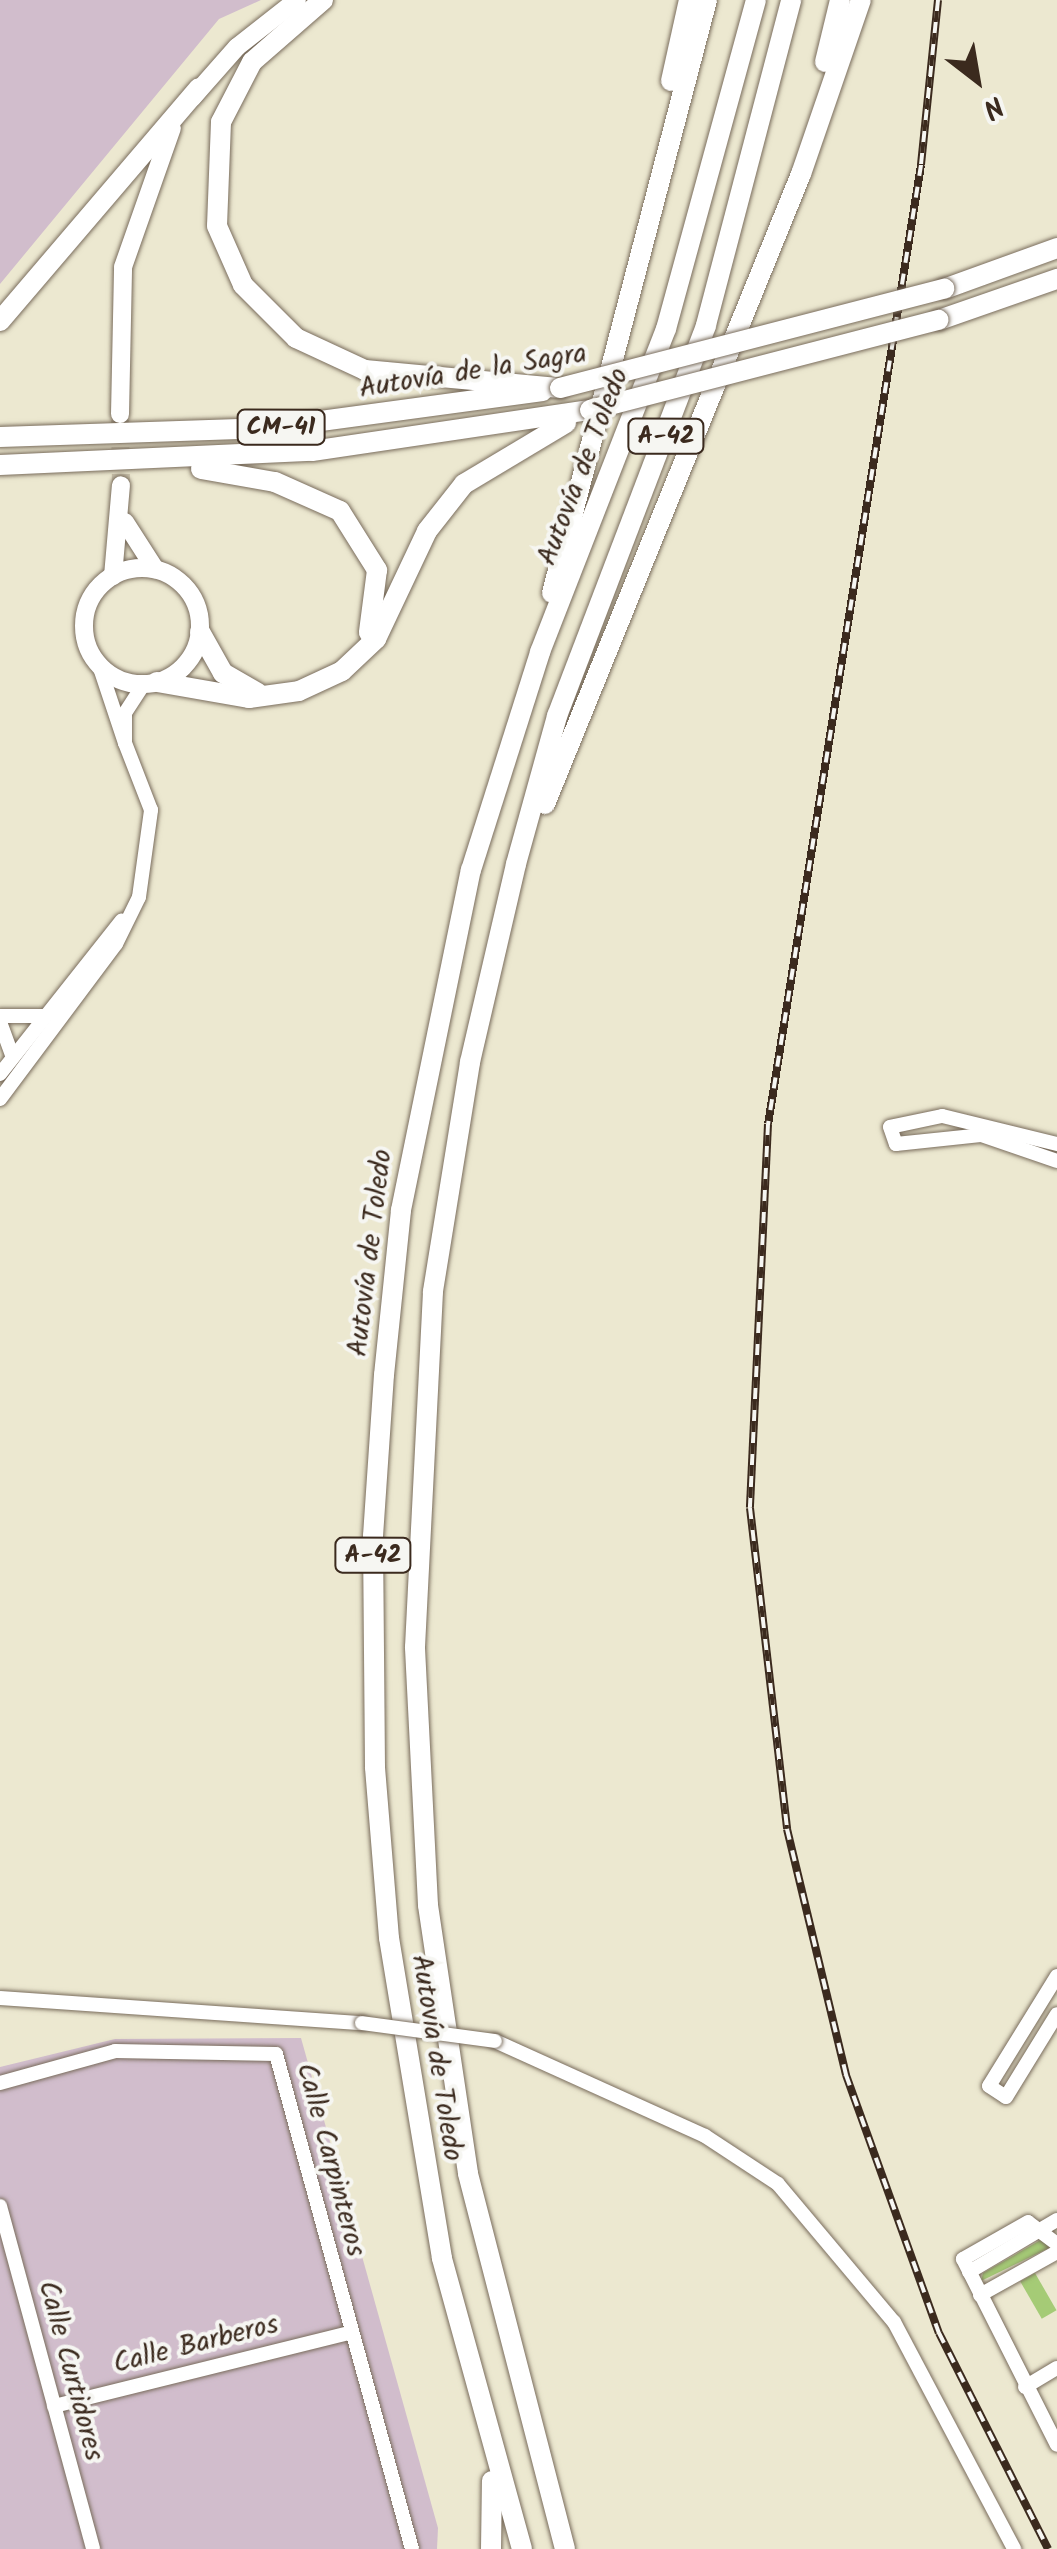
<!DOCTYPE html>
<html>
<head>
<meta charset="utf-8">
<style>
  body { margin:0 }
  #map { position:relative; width:1057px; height:2549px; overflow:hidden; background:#ece8d0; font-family:Kalam,sans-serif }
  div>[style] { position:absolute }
  .industrial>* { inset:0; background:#d1bdcc }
  .green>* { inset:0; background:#a5cb76; transform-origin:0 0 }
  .major-tunnel>* { height:18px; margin-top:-9px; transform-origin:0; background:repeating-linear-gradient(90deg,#c9c2ac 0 18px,transparent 0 27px) }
  .roads { filter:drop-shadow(0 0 2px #796c5c) drop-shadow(0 0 2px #796c5c) }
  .minor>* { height:14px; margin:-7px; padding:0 7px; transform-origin:7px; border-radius:7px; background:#fff }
  .major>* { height:18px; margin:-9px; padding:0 9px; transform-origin:9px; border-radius:9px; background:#fff }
  .major>.ring { margin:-9px; padding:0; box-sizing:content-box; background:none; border:18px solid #fff; border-radius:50% }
  .highway>* { height:20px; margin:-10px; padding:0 10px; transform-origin:10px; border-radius:10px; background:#fff }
  .rail>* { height:8px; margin-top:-4px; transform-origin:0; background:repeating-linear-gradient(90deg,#f6f6f2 0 11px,#3b2a1e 0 22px); box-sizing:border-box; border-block:2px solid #3b2a1e }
  .bridges { filter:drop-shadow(0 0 2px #796c5c) drop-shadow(0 0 2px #796c5c) }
  .minor-bridge>* { height:14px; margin:-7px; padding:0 7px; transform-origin:7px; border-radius:7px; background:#fff }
  .highway-bridge>* { height:20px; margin:-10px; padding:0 10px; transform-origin:10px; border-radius:10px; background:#fff }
  span { translate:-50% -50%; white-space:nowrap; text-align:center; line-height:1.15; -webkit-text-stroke:8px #f6f6f2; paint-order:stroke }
  .shield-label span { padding:2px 8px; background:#f6f6f2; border:2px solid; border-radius:8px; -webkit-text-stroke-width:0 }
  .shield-label { font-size:25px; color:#3b2a1e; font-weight:700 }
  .street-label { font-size:28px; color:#3b2a1e }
  .north { position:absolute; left:927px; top:30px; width:100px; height:100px; -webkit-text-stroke:8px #f6f6f2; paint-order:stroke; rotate:149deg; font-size:28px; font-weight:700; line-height:40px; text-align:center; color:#3b2a1e }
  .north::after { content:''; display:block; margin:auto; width:35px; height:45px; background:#3b2a1e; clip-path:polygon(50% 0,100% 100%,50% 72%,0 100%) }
</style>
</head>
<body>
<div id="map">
  <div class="industrial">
    <div style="clip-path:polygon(0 0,261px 0,219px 19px,0 284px)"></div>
    <div style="clip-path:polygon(301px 2038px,438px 2528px,437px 2549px,0 2549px,0 2067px,115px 2039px)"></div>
  </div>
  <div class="green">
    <div style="clip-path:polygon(1044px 2238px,1049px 2248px,981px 2281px,983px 2273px)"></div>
    <div style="left:1035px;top:2273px;width:43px;height:17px;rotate:60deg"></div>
  </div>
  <div class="major-tunnel">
    <div style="left:120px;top:420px;width:65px;rotate:89.1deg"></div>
  </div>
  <div class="roads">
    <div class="minor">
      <div style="left:99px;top:665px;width:82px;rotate:71.6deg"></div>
      <div style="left:125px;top:743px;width:30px;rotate:-90deg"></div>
      <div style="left:125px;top:713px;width:35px;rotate:-57deg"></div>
      <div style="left:0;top:1016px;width:45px"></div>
      <div style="left:0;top:1022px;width:37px;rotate:70deg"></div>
      <div style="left:0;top:1074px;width:196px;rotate:-51.6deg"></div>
      <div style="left:0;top:1099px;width:194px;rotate:-53.2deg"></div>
      <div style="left:116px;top:944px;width:52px;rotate:-63.9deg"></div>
      <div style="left:139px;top:897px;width:88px;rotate:-82.1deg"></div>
      <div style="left:151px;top:810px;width:72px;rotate:-111.2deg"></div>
      <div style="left:1057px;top:1144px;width:118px;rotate:-166.3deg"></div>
      <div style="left:942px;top:1116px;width:53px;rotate:168.1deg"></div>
      <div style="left:890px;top:1127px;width:18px;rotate:71deg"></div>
      <div style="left:896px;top:1144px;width:85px;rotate:-6deg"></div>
      <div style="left:981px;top:1135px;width:80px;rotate:18.9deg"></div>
      <div style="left:1057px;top:1976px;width:129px;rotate:121.7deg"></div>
      <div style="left:989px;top:2086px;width:20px;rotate:33deg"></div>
      <div style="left:1006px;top:2097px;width:97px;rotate:-58.4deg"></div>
      <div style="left:0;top:1998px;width:363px;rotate:4deg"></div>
      <div style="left:495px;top:2041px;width:230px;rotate:24.3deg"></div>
      <div style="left:705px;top:2136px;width:87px;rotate:33.3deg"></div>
      <div style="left:778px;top:2184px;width:180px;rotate:50deg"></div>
      <div style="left:894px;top:2322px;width:257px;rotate:62.1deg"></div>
      <div style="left:0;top:2083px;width:119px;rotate:-15.5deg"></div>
      <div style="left:115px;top:2051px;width:161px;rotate:1.1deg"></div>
      <div style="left:276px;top:2054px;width:513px;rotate:74.64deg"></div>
      <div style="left:0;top:2206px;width:355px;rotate:74.8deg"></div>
      <div style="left:1057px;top:2244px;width:36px;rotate:-143deg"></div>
      <div style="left:1028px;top:2222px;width:75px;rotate:150.4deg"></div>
      <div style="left:963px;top:2259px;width:208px;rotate:63.2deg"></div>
      <div style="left:969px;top:2272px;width:102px;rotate:-30.6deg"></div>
      <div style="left:980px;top:2295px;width:88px;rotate:-29.2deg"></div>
      <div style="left:1025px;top:2387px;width:37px;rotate:-31deg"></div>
      <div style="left:54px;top:2406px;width:304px;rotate:-13.9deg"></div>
    </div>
    <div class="major">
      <div style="left:192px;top:98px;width:68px;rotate:-48.6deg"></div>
      <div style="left:237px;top:47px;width:76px;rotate:-38.1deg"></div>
      <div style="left:120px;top:414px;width:147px;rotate:-88.8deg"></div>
      <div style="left:123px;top:267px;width:147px;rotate:-70.6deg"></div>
      <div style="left:125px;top:522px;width:56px;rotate:57.4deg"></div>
      <div class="ring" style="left:84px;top:568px;width:98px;height:98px"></div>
      <div style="left:113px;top:576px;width:91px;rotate:-85deg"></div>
    </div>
    <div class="highway">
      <div style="left:323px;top:0;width:94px;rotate:138.9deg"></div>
      <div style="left:252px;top:62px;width:68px;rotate:117.3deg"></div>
      <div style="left:221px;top:122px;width:104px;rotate:92.2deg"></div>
      <div style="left:217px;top:226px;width:64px;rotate:66.2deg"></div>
      <div style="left:243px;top:285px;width:75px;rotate:45deg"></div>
      <div style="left:296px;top:338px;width:76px;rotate:24.9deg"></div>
      <div style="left:365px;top:370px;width:196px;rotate:5.3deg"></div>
      <div style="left:825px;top:62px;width:64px;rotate:-76.4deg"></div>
      <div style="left:671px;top:81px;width:83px;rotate:-77.5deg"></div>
      <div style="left:944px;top:289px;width:120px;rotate:-19.9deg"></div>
      <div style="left:939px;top:320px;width:125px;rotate:-19.2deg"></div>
      <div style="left:0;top:321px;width:306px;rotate:-49.5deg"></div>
      <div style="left:0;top:437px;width:269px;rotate:-1.9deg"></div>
      <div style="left:269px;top:428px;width:276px;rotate:-7.7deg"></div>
      <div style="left:0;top:465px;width:312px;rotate:-2.6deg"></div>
      <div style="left:312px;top:451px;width:281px;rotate:-8.4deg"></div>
      <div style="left:201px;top:469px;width:75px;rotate:10deg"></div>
      <div style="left:275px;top:482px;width:71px;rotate:24deg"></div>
      <div style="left:340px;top:511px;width:70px;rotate:57.9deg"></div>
      <div style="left:377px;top:570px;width:63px;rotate:97.4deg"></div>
      <div style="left:552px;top:593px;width:613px;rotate:-75.35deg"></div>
      <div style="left:200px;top:632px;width:47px;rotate:60.7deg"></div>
      <div style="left:223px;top:673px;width:40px;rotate:29.7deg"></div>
      <div style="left:157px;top:682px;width:93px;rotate:9.9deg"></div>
      <div style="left:249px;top:698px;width:50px;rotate:-8deg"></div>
      <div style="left:299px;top:691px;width:47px;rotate:-24.9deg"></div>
      <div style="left:342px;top:671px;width:47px;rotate:-43.3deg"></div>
      <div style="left:376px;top:639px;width:119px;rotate:-64.7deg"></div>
      <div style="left:427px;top:531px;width:60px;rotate:-51.8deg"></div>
      <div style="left:464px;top:484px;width:119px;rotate:-30.9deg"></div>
      <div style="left:545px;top:804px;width:680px;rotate:-67.89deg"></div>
      <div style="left:801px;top:174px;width:184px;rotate:-71deg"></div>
      <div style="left:491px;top:2549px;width:68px;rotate:-89.2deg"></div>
      <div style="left:522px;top:2549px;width:302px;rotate:-105.4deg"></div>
      <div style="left:442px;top:2258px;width:324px;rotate:-99.4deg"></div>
      <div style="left:389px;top:1938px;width:172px;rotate:-94.7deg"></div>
      <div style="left:375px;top:1767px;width:231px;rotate:-90.5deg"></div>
      <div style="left:373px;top:1536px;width:161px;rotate:-86.1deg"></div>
      <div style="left:384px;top:1375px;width:166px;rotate:-84.1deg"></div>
      <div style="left:401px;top:1210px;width:347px;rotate:-78.4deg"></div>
      <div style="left:471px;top:870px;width:229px;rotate:-72.4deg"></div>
      <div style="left:540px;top:652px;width:347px;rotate:-68.7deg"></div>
      <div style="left:666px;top:329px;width:341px;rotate:-74.7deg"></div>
      <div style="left:565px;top:2549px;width:388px;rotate:-104.5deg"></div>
      <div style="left:468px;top:2173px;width:271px;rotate:-98.5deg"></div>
      <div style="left:428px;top:1905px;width:258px;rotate:-92.9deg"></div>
      <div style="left:415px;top:1647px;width:356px;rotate:-87.1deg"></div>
      <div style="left:433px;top:1291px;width:232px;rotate:-80.8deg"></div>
      <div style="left:470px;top:1062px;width:203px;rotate:-76.9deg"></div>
      <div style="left:516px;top:864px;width:154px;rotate:-74.5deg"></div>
      <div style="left:557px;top:716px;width:418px;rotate:-69.1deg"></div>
      <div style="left:706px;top:325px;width:336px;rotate:-75.3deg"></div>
    </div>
  </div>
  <div class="rail">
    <div style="left:938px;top:0;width:166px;rotate:95.9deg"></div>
    <div style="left:921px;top:165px;width:971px;rotate:99.06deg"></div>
    <div style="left:768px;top:1124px;width:384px;rotate:92.7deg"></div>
    <div style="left:750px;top:1508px;width:323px;rotate:83.4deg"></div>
    <div style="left:787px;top:1829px;width:253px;rotate:76.5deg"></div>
    <div style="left:846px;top:2075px;width:274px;rotate:70.2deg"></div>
    <div style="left:939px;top:2333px;width:242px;rotate:63.2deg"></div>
  </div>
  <div class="bridges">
    <div class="minor-bridge">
      <div style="left:362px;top:2023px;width:134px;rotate:7.7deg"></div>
    </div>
    <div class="highway-bridge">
      <div style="left:560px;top:388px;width:397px;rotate:-14.5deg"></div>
      <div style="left:590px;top:410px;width:360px;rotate:-14.5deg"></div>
    </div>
  </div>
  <div class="shield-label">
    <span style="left:281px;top:427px">CM-41</span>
    <span style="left:666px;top:436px">A-42</span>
    <span style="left:373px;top:1555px">A-42</span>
  </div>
  <div class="street-label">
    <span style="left:473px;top:372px;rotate:-9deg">Autovía de la Sagra</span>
    <span style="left:584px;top:467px;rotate:-69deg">Autovía de Toledo</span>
    <span style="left:371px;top:1253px;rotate:-83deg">Autovía de Toledo</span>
    <span style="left:436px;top:2058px;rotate:81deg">Autovía de Toledo</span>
    <span style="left:330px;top:2160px;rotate:75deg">Calle Carpinteros</span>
    <span style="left:196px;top:2345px;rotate:-14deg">Calle Barberos</span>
    <span style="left:70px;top:2371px;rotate:75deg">Calle Curtidores</span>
  </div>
  <div class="north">N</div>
</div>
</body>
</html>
